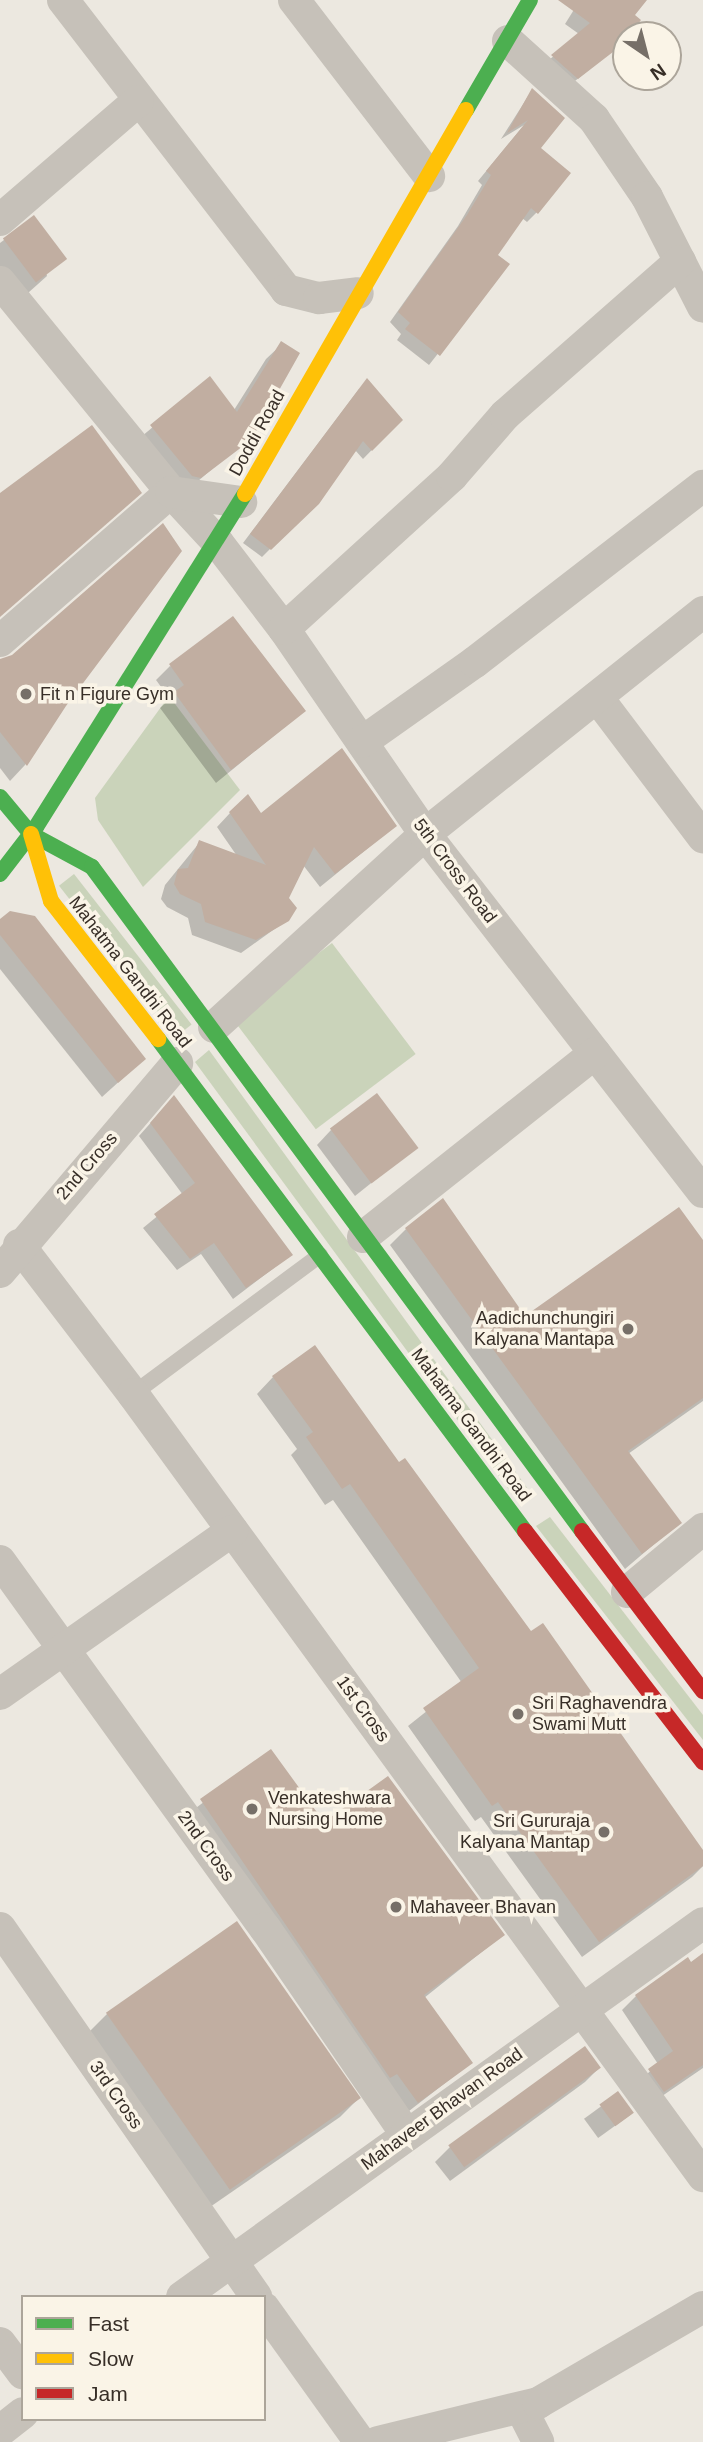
<!DOCTYPE html>
<html>
<head>
<meta charset="utf-8">
<style>
  body { margin:0 }
  #map { position:relative; width:703px; height:2442px; overflow:hidden; background:#ece8e0; font-family:Helvetica,sans-serif }
  div>[style] { position:absolute }
  .green>* { inset:0; background:#cad3ba; transform-origin:0 0 }
  .shadow>* { inset:0; background:#0003; transform-origin:0 0 }
  .building>* { inset:0; background:#c1aea1; transform-origin:0 0 }
  .lane>* { height:16px; margin:-8px; padding:0 8px; transform-origin:8px; border-radius:8px; background:#c6c1b9 }
  .street>* { height:32px; margin:-16px; padding:0 16px; transform-origin:16px; border-radius:16px; background:#c6c1b9 }
  .fast>* { height:16px; margin:-8px; padding:0 8px; transform-origin:8px; border-radius:8px; background:#4caf50 }
  .slow>* { height:16px; margin:-8px; padding:0 8px; transform-origin:8px; border-radius:8px; background:#ffc107 }
  .jam>* { height:16px; margin:-8px; padding:0 8px; transform-origin:8px; border-radius:8px; background:#c62828 }
  .dots>* { width:19px; height:19px; translate:-50% -50%; box-sizing:border-box; border:4px solid #faf4e7; border-radius:50% }
  span { translate:-50% -50%; white-space:nowrap; text-align:center; line-height:1.15; -webkit-text-stroke:7px #faf4e7; paint-order:stroke }
  .street-label { font-size:18px; color:#372e27 }
  .poi-label { font-size:18px; color:#372e27 }
  .left { translate:0 -50%; text-align:left }
  .right { translate:-100% -50%; text-align:right }
  .legend { position:absolute; left:21px; top:2295px; width:245px; height:126px; box-sizing:border-box; background:#faf4e7; border:2px solid #aca59a; margin:0; padding:9px 12px; list-style:none; font-size:21px; color:#372e27 }
  .legend li { display:flex; align-items:center; gap:14px; height:35px }
  .legend b { width:35px; border:2px solid #aca59a }
  .north { position:absolute; left:612px; top:21px; width:70px; height:70px; box-sizing:border-box; background:#faf4e7; border:2px solid #aca59a; border-radius:50%; rotate:145deg; font-size:19px; font-weight:700; line-height:28px; text-align:center; color:#372e27 }
  .north::after { content:''; display:block; margin:auto; width:24px; height:32px; background:#766f68; clip-path:polygon(50% 0,100% 100%,50% 72%,0 100%) }
</style>
</head>
<body>
<div id="map">
  <div class="green">
    <div style="clip-path:polygon(169px 696px,240px 790px,143px 887px,98px 820px,95px 798px)"></div>
    <div style="left:74px;top:874px;width:191px;height:19px;rotate:52deg"></div>
    <div style="left:332px;top:943px;width:139px;height:125px;rotate:53deg"></div>
    <div style="clip-path:polygon(209px 1050px,528px 1489px,515px 1498px,195px 1062px)"></div>
    <div style="clip-path:polygon(550px 1517px,703px 1715px,703px 1740px,536px 1526px)"></div>
  </div>
  <div class="shadow">
    <div style="clip-path:polygon(580px 0,646px 0,633px 15px,621px 44px,565px 89px,541px 67px,579px 34px,565px 24px)"></div>
    <div style="clip-path:polygon(532px 90px,538px 148px,537px 212px,527px 222px,522px 218px,496px 255px,508px 264px,429px 365px,397px 340px,401px 334px,390px 322px,458px 226px,482px 185px,478px 181px,524px 125px,501px 139px)"></div>
    <div style="clip-path:polygon(33px 218px,47px 276px,19px 301px,0 276px,0 243px)"></div>
    <div style="clip-path:polygon(282px 344px,239px 446px,184px 493px,135px 442px,210px 379px,234px 410px,266px 359px)"></div>
    <div style="clip-path:polygon(359px 389px,401px 420px,363px 459px,355px 450px,317px 502px,262px 557px,243px 543px)"></div>
    <div style="clip-path:polygon(0 659px,64px 705px,25px 765px,10px 781px,0 768px)"></div>
    <div style="clip-path:polygon(170px 666px,304px 711px,216px 783px,160px 708px,170px 699px,156px 680px)"></div>
    <div style="clip-path:polygon(230px 813px,261px 816px,395px 826px,320px 887px,303px 865px,287px 898px,287px 920px,241px 953px,192px 935px,188px 918px,167px 907px,161px 899px,165px 885px,200px 842px,237px 856px,217px 827px)"></div>
    <div style="clip-path:polygon(0 921px,144px 1059px,102px 1097px,0 969px)"></div>
    <div style="clip-path:polygon(162px 1110px,291px 1255px,233px 1299px,201px 1254px,177px 1270px,143px 1228px,183px 1195px,139px 1136px)"></div>
    <div style="clip-path:polygon(331px 1130px,415px 1148px,355px 1196px,317px 1145px)"></div>
    <div style="clip-path:polygon(406px 1229px,525px 1318px,703px 1242px,703px 1401px,628px 1454px,679px 1523px,625px 1569px,390px 1245px)"></div>
    <div style="clip-path:polygon(273px 1377px,399px 1464px,703px 1853px,703px 1866px,692px 1877px,582px 1957px,481px 1817px,475px 1821px,408px 1726px,462px 1683px,333px 1500px,325px 1505px,291px 1455px,297px 1449px,257px 1394px)"></div>
    <div style="clip-path:polygon(271px 1751px,323px 1825px,503px 1935px,424px 1998px,471px 2063px,400px 2118px,184px 1817px)"></div>
    <div style="clip-path:polygon(237px 1924px,358px 2099px,340px 2117px,210px 2207px,89px 2032px,107px 2014px)"></div>
    <div style="clip-path:polygon(703px 1955px,703px 2068px,649px 2105px,635px 2085px,658px 2064px,622px 2010px,636px 1996px)"></div>
    <div style="clip-path:polygon(585px 2048px,599px 2068px,585px 2082px,450px 2181px,435px 2162px,450px 2147px)"></div>
    <div style="left:618px;top:2094px;width:24px;height:42px;rotate:54deg"></div>
  </div>
  <div class="building">
    <div style="clip-path:polygon(558px 0,647px 0,635px 15px,641px 20px,622px 45px,578px 79px,551px 55px,590px 23px)"></div>
    <div style="clip-path:polygon(532px 88px,565px 118px,541px 148px,571px 173px,538px 214px,531px 208px,498px 255px,510px 264px,440px 356px,405px 329px,410px 323px,398px 312px,467px 215px,491px 175px,486px 171px,528px 120px,507px 133px)"></div>
    <div style="left:34px;top:215px;width:55px;height:39px;rotate:53deg"></div>
    <div style="clip-path:polygon(281px 341px,300px 353px,251px 440px,201px 478px,192px 476px,150px 425px,210px 376px,237px 412px)"></div>
    <div style="clip-path:polygon(367px 378px,403px 420px,372px 451px,363px 441px,319px 504px,271px 550px,250px 534px)"></div>
    <div style="clip-path:polygon(92px 425px,142px 493px,0 617px,0 493px)"></div>
    <div style="clip-path:polygon(163px 523px,182px 551px,66px 706px,27px 766px,0 732px,0 659px,12px 655px)"></div>
    <div style="clip-path:polygon(233px 616px,306px 711px,231px 770px,174px 692px,184px 685px,169px 664px)"></div>
    <div style="clip-path:polygon(342px 748px,397px 826px,335px 874px,314px 847px,289px 898px,297px 908px,289px 921px,256px 940px,205px 922px,201px 904px,180px 894px,174px 884px,178px 869px,188px 868px,199px 840px,266px 865px,229px 812px,248px 794px,261px 813px)"></div>
    <div style="clip-path:polygon(10px 911px,35px 916px,146px 1059px,118px 1083px,0 935px,0 919px)"></div>
    <div style="left:377px;top:1093px;width:69px;height:59px;rotate:53deg"></div>
    <div style="clip-path:polygon(174px 1095px,293px 1255px,246px 1288px,214px 1243px,190px 1259px,154px 1214px,195px 1183px,150px 1123px)"></div>
    <div style="clip-path:polygon(443px 1198px,525px 1316px,679px 1207px,703px 1240px,703px 1398px,628px 1451px,682px 1523px,642px 1554px,405px 1228px)"></div>
    <div style="clip-path:polygon(315px 1345px,399px 1462px,405px 1458px,531px 1631px,543px 1623px,703px 1850px,703px 1866px,599px 1942px,498px 1802px,492px 1806px,423px 1708px,479px 1668px,350px 1484px,342px 1489px,306px 1437px,313px 1432px,272px 1376px)"></div>
    <div style="clip-path:polygon(271px 1749px,324px 1822px,388px 1776px,505px 1935px,424px 1995px,473px 2063px,418px 2103px,397px 2074px,390px 2078px,200px 1799px)"></div>
    <div style="left:237px;top:1921px;width:216px;height:160px;rotate:55deg"></div>
    <div style="clip-path:polygon(703px 1953px,703px 2065px,664px 2092px,648px 2069px,673px 2051px,635px 1995px,688px 1957px,691px 1962px)"></div>
    <div style="left:585px;top:2046px;width:27px;height:169px;rotate:54deg"></div>
    <div style="left:618px;top:2091px;width:27px;height:23px;rotate:54deg"></div>
  </div>
  <div class="lane">
    <div style="left:133px;top:1394px;width:233px;rotate:-36.6deg"></div>
  </div>
  <div class="street">
    <div style="left:63px;top:0;width:366px;rotate:52.4deg"></div>
    <div style="left:286px;top:290px;width:34px;rotate:14deg"></div>
    <div style="left:319px;top:298px;width:39px;rotate:-7deg"></div>
    <div style="left:294px;top:0;width:222px;rotate:52.5deg"></div>
    <div style="left:508px;top:41px;width:116px;rotate:42.2deg"></div>
    <div style="left:594px;top:119px;width:94px;rotate:55.8deg"></div>
    <div style="left:647px;top:197px;width:123px;rotate:63deg"></div>
    <div style="left:0;top:220px;width:182px;rotate:-40.8deg"></div>
    <div style="left:0;top:282px;width:271px;rotate:50.8deg"></div>
    <div style="left:171px;top:492px;width:69px;rotate:47.3deg"></div>
    <div style="left:218px;top:543px;width:108px;rotate:52.5deg"></div>
    <div style="left:284px;top:629px;width:249px;rotate:55.5deg"></div>
    <div style="left:425px;top:834px;width:453px;rotate:52.2deg"></div>
    <div style="left:284px;top:629px;width:227px;rotate:-42.3deg"></div>
    <div style="left:452px;top:476px;width:81px;rotate:-49deg"></div>
    <div style="left:505px;top:415px;width:233px;rotate:-41.3deg"></div>
    <div style="left:0;top:641px;width:227px;rotate:-41.1deg"></div>
    <div style="left:171px;top:492px;width:71px;rotate:8.1deg"></div>
    <div style="left:597px;top:697px;width:176px;rotate:52.9deg"></div>
    <div style="left:362px;top:742px;width:138px;rotate:-35.3deg"></div>
    <div style="left:475px;top:662px;width:288px;rotate:-37.7deg"></div>
    <div style="left:214px;top:1027px;width:286px;rotate:-42.4deg"></div>
    <div style="left:425px;top:834px;width:356px;rotate:-38.6deg"></div>
    <div style="left:363px;top:1237px;width:296px;rotate:-38.4deg"></div>
    <div style="left:19px;top:1245px;width:188px;rotate:52.6deg"></div>
    <div style="left:133px;top:1394px;width:968px;rotate:53.91deg"></div>
    <div style="left:0;top:1272px;width:274px;rotate:-49.7deg"></div>
    <div style="left:0;top:1561px;width:453px;rotate:54.2deg"></div>
    <div style="left:265px;top:1928px;width:251px;rotate:55.6deg"></div>
    <div style="left:627px;top:1592px;width:99px;rotate:-39.7deg"></div>
    <div style="left:0;top:1694px;width:284px;rotate:-35.1deg"></div>
    <div style="left:0;top:1928px;width:449px;rotate:55.2deg"></div>
    <div style="left:182px;top:2297px;width:641px;rotate:-35.67deg"></div>
    <div style="left:264px;top:2308px;width:165px;rotate:54.4deg"></div>
    <div style="left:0;top:2343px;width:38px;rotate:53deg"></div>
    <div style="left:521px;top:2408px;width:38px;rotate:63deg"></div>
    <div style="left:0;top:2431px;width:29px;rotate:-38deg"></div>
    <div style="left:378px;top:2442px;width:165px;rotate:-13.7deg"></div>
    <div style="left:538px;top:2403px;width:191px;rotate:-30.2deg"></div>
  </div>
  <div class="fast">
    <div style="left:466px;top:110px;width:127px;rotate:-59.8deg"></div>
    <div style="left:0;top:797px;width:48px;rotate:50deg"></div>
    <div style="left:31px;top:834px;width:69px;rotate:28.4deg"></div>
    <div style="left:92px;top:867px;width:825px;rotate:53.57deg"></div>
    <div style="left:0;top:874px;width:59px;rotate:-52.5deg"></div>
    <div style="left:36px;top:827px;width:393px;rotate:-57.9deg"></div>
    <div style="left:158px;top:1039px;width:614px;rotate:53.28deg"></div>
  </div>
  <div class="slow">
    <div style="left:245px;top:494px;width:443px;rotate:-60.1deg"></div>
    <div style="left:31px;top:834px;width:70px;rotate:73.4deg"></div>
    <div style="left:51px;top:901px;width:175px;rotate:52.2deg"></div>
  </div>
  <div class="jam">
    <div style="left:525px;top:1531px;width:292px;rotate:52.4deg"></div>
    <div style="left:582px;top:1531px;width:201px;rotate:52.9deg"></div>
  </div>
  <div class="dots">
    <div style="left:26px;top:694px;background:#766f68"></div>
    <div style="left:628px;top:1329px;background:#766f68"></div>
    <div style="left:518px;top:1714px;background:#766f68"></div>
    <div style="left:252px;top:1809px;background:#766f68"></div>
    <div style="left:604px;top:1832px;background:#766f68"></div>
    <div style="left:396px;top:1907px;background:#766f68"></div>
  </div>
  <div class="street-label">
    <span style="left:257px;top:433px;rotate:-61deg">Doddi Road</span>
    <span style="left:455px;top:871px;rotate:53deg">5th Cross Road</span>
    <span style="left:130px;top:972px;rotate:52deg">Mahatma Gandhi Road</span>
    <span style="left:87px;top:1166px;rotate:-49deg">2nd Cross</span>
    <span style="left:471px;top:1425px;rotate:53deg">Mahatma Gandhi Road</span>
    <span style="left:363px;top:1709px;rotate:54deg">1st Cross</span>
    <span style="left:206px;top:1846px;rotate:54deg">2nd Cross</span>
    <span style="left:116px;top:2095px;rotate:55deg">3rd Cross</span>
    <span style="left:442px;top:2109px;rotate:-36deg">Mahaveer Bhavan Road</span>
  </div>
  <div class="poi-label">
    <span class="left" style="left:40px;top:694px">Fit n Figure Gym</span>
    <span class="right" style="left:614px;top:1329px">Aadichunchungiri<br>Kalyana Mantapa</span>
    <span class="left" style="left:532px;top:1714px">Sri Raghavendra<br>Swami Mutt</span>
    <span class="left" style="left:268px;top:1809px">Venkateshwara<br>Nursing Home</span>
    <span class="right" style="left:590px;top:1832px">Sri Gururaja<br>Kalyana Mantap</span>
    <span class="left" style="left:410px;top:1907px">Mahaveer Bhavan</span>
  </div>
  <ul class="legend">
  <li><b style="height:9px;background:#4caf50"></b>Fast</li>
  <li><b style="height:9px;background:#ffc107"></b>Slow</li>
  <li><b style="height:9px;background:#c62828"></b>Jam</li>
  </ul>
  <div class="north">N</div>
</div>
</body>
</html>
